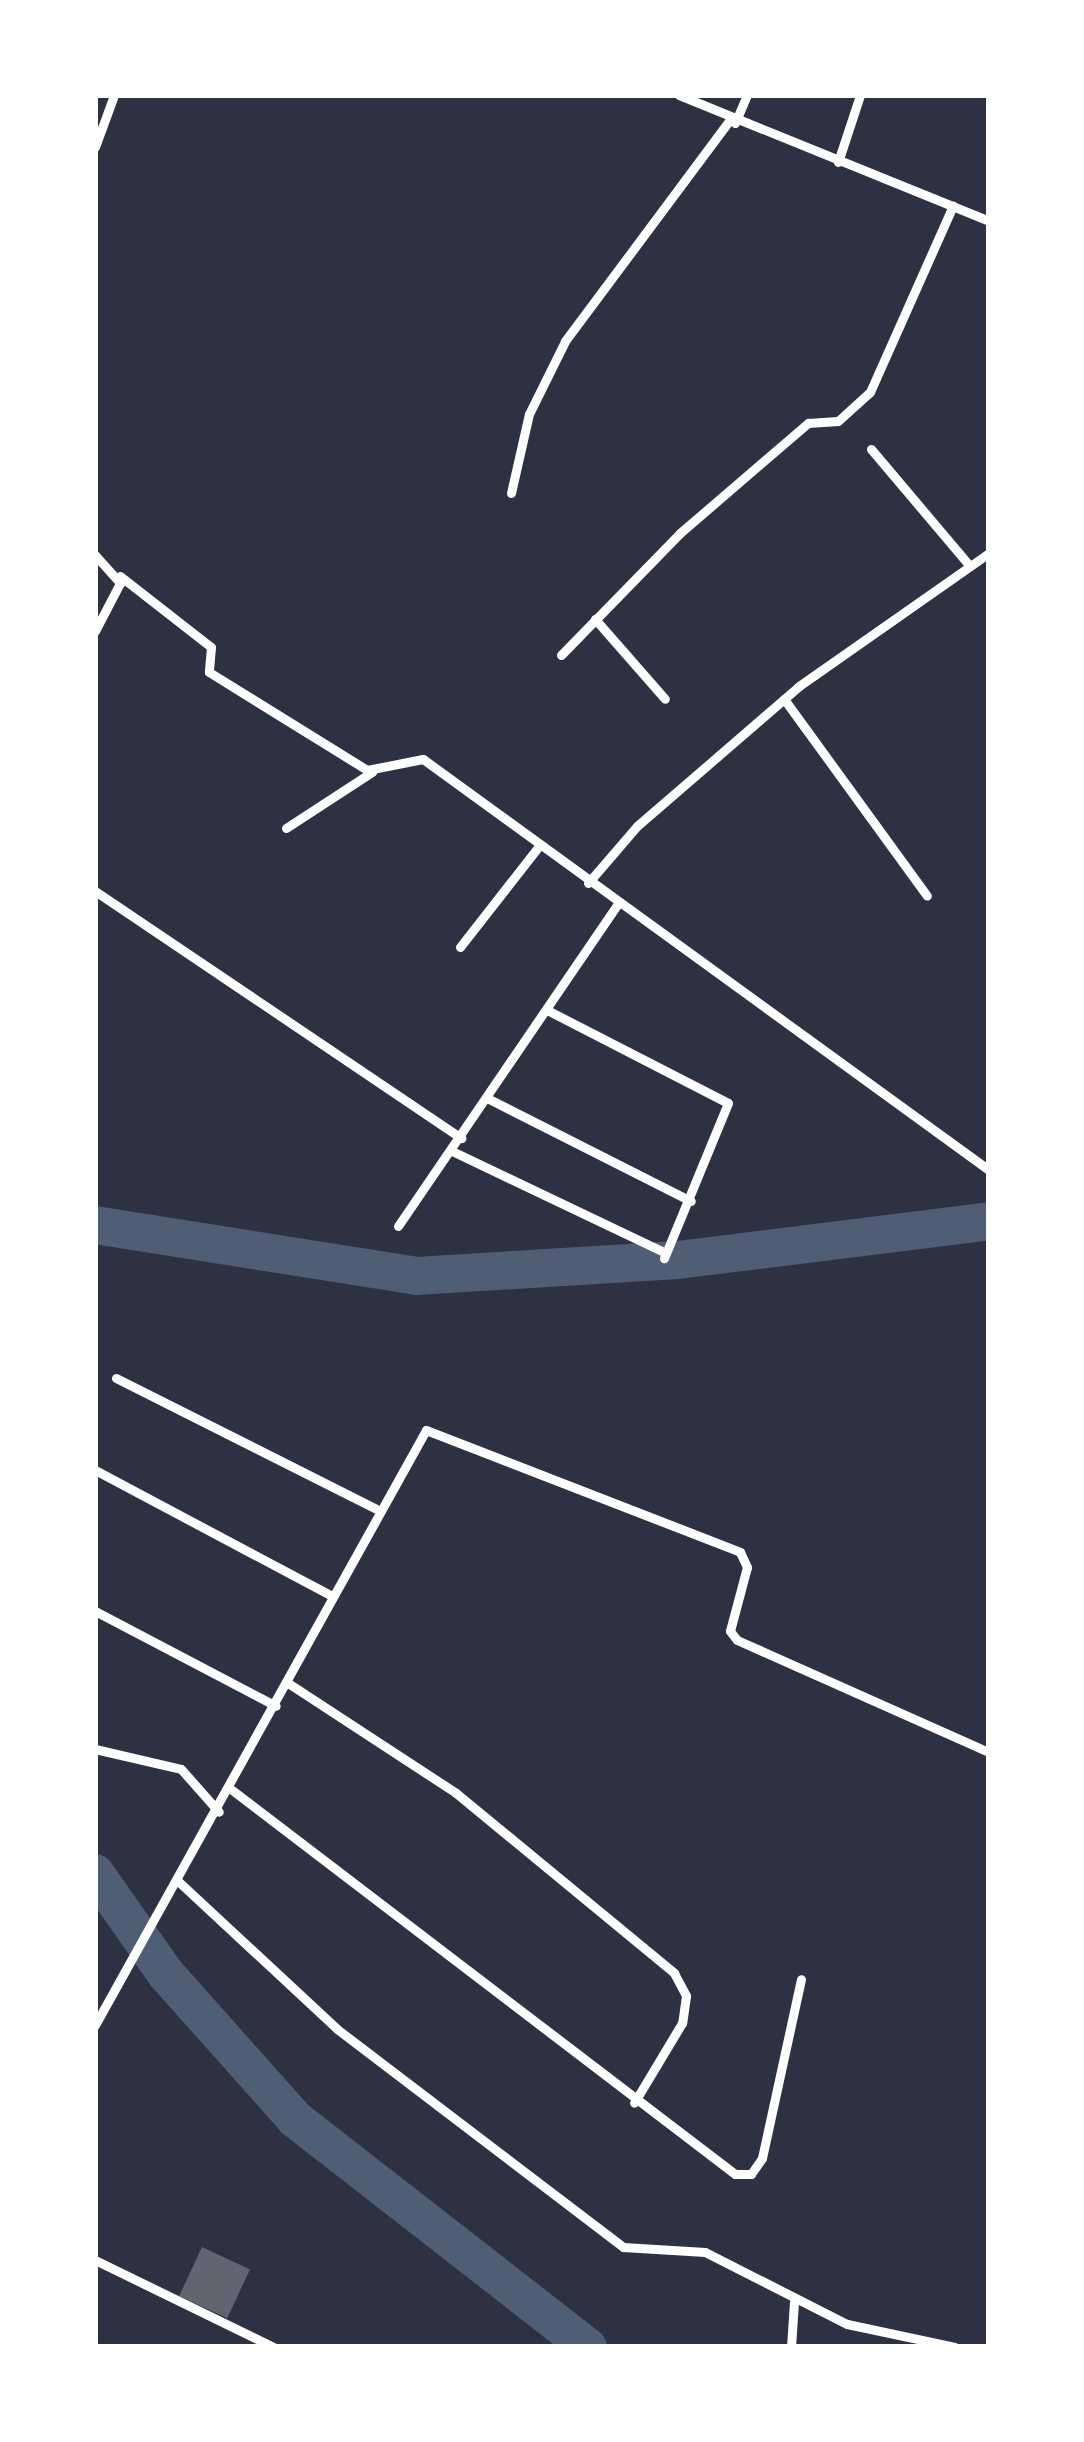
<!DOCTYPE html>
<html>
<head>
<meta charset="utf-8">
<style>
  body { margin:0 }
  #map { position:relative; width:1084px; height:2442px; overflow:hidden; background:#2d3142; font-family:"Varela Round",sans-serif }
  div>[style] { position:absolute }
  .river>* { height:38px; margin:-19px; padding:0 19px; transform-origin:19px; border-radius:19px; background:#4f5d75 }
  .building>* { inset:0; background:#626471; transform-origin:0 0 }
  .minor>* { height:9px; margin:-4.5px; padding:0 4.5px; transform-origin:4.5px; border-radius:4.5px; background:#fff }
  span { translate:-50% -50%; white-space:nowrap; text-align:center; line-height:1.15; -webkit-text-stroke:8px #fff; paint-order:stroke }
  .frame { position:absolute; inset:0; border:98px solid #fff; pointer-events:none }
</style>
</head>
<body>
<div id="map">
  <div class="river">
    <div style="left:95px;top:1225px;width:325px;rotate:9deg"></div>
    <div style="left:416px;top:1276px;width:262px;rotate:-3.5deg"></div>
    <div style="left:678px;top:1260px;width:313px;rotate:-7.1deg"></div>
    <div style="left:95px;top:1873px;width:123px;rotate:54.9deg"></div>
    <div style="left:166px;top:1974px;width:194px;rotate:48.3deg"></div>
    <div style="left:295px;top:2119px;width:371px;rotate:37.9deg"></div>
  </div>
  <div class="building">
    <div style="left:202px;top:2247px;width:53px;height:54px;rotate:25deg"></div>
  </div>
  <div class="minor">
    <div style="left:679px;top:95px;width:335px;rotate:22.1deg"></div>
    <div style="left:735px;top:123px;width:30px;rotate:-67deg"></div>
    <div style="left:95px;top:147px;width:55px;rotate:-69.9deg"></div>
    <div style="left:838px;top:162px;width:71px;rotate:-71.8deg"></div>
    <div style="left:871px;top:449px;width:153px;rotate:49.8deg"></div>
    <div style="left:511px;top:493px;width:81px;rotate:-77.2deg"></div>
    <div style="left:529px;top:414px;width:81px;rotate:-63.7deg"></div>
    <div style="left:565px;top:341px;width:274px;rotate:-53.3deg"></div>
    <div style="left:95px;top:555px;width:38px;rotate:48deg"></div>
    <div style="left:120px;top:583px;width:54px;rotate:117.5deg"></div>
    <div style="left:120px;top:576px;width:115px;rotate:38deg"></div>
    <div style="left:211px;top:647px;width:25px;rotate:95deg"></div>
    <div style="left:209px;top:672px;width:186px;rotate:31.8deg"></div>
    <div style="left:367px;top:770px;width:57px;rotate:-11.1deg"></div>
    <div style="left:423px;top:759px;width:699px;rotate:35.99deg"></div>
    <div style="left:595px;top:619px;width:106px;rotate:48.8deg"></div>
    <div style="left:561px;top:655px;width:170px;rotate:-45.7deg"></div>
    <div style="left:680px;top:533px;width:169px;rotate:-40.7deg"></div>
    <div style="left:808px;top:423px;width:30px;rotate:-4deg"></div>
    <div style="left:838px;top:421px;width:43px;rotate:-42.2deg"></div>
    <div style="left:870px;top:392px;width:204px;rotate:-66deg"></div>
    <div style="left:784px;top:699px;width:243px;rotate:54deg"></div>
    <div style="left:286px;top:828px;width:103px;rotate:-33.1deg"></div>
    <div style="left:588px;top:883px;width:75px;rotate:-49.3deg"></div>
    <div style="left:637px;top:826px;width:214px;rotate:-40.8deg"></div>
    <div style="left:799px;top:686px;width:232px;rotate:-35deg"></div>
    <div style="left:95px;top:891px;width:442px;rotate:34deg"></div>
    <div style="left:460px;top:947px;width:127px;rotate:-52deg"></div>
    <div style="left:549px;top:1011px;width:201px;rotate:27.2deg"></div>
    <div style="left:728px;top:1103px;width:168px;rotate:112.4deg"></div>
    <div style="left:489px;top:1099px;width:226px;rotate:26.8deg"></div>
    <div style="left:452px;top:1151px;width:237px;rotate:25.5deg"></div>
    <div style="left:398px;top:1226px;width:391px;rotate:-55.7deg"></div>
    <div style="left:116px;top:1378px;width:291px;rotate:26.7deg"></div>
    <div style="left:95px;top:1470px;width:268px;rotate:28deg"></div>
    <div style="left:95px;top:1611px;width:204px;rotate:27.7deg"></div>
    <div style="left:288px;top:1683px;width:201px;rotate:33.2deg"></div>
    <div style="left:456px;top:1793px;width:283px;rotate:39.5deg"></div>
    <div style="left:674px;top:1973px;width:26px;rotate:62deg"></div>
    <div style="left:686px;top:1996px;width:27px;rotate:98deg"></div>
    <div style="left:682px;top:2023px;width:93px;rotate:121deg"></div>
    <div style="left:95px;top:1749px;width:88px;rotate:13.1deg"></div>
    <div style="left:181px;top:1769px;width:57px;rotate:48.5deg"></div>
    <div style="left:232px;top:1790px;width:633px;rotate:37.36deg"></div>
    <div style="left:735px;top:2174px;width:16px"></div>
    <div style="left:751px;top:2174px;width:19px;rotate:-55deg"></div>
    <div style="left:762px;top:2158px;width:183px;rotate:-77.7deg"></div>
    <div style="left:179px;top:1882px;width:216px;rotate:42.9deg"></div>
    <div style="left:337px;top:2029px;width:360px;rotate:37.3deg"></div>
    <div style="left:623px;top:2247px;width:82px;rotate:3.5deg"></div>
    <div style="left:705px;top:2252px;width:159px;rotate:26.9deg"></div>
    <div style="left:847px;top:2324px;width:110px;rotate:12deg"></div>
    <div style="left:95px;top:2025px;width:681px;rotate:-60.91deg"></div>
    <div style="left:426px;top:1430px;width:337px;rotate:21.2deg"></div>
    <div style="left:740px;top:1552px;width:17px;rotate:65deg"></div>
    <div style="left:747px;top:1567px;width:66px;rotate:104.9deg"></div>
    <div style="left:730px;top:1631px;width:11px;rotate:52deg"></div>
    <div style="left:737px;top:1640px;width:276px;rotate:24deg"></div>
    <div style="left:95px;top:2260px;width:198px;rotate:26deg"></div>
    <div style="left:791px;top:2347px;width:45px;rotate:-86.2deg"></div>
  </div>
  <div class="frame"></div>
</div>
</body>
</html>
